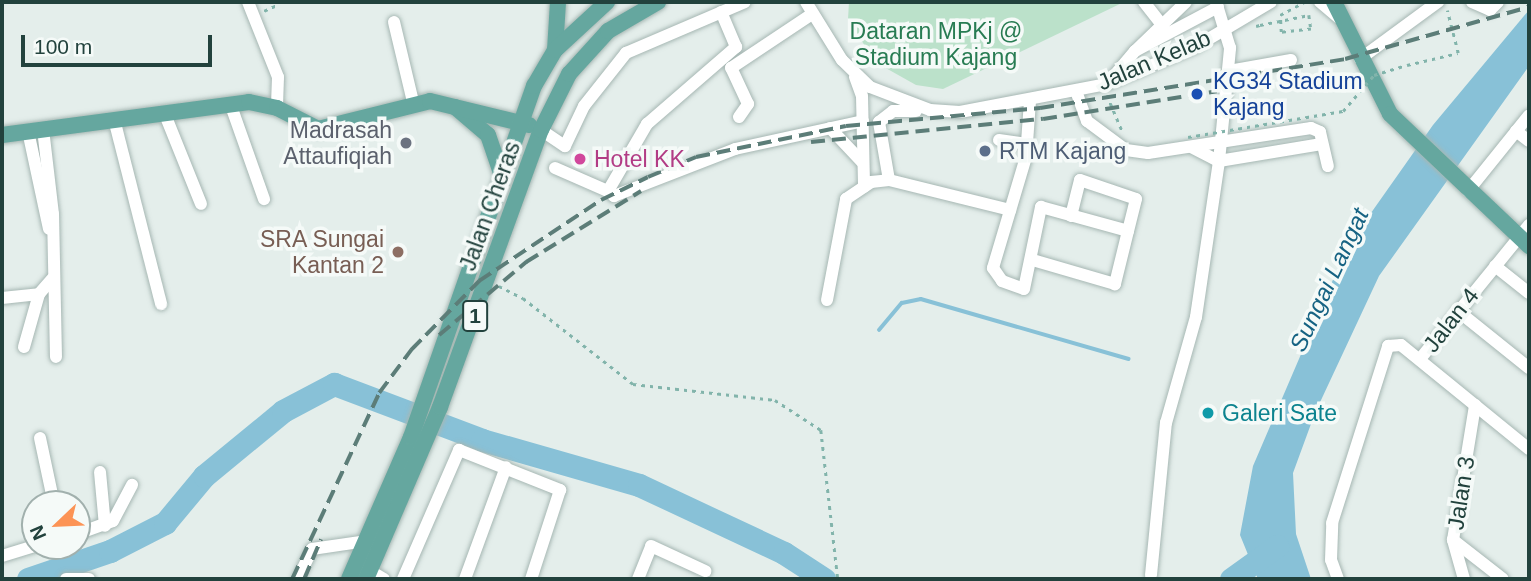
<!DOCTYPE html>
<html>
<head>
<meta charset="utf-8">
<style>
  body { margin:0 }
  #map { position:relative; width:1531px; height:581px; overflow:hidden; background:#e4eeeb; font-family:Arial,sans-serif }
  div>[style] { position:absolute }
  .green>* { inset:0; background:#bbe1ca }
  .water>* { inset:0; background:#88c1d7 }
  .stream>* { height:3.5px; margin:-1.75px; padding:0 1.75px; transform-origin:1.75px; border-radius:1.75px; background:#88c1d7 }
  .river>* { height:23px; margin:-11.5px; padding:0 11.5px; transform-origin:11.5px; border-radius:11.5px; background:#88c1d7 }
  .path>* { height:2.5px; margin-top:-1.25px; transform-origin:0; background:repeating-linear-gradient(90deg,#82b4ab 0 3.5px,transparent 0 8.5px) }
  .roads { filter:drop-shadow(0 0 2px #a6b7b3) drop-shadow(0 0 2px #a6b7b3) }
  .minor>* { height:12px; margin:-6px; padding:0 6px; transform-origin:6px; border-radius:6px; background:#fff }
  .major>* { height:16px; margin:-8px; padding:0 8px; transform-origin:8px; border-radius:8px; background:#65a79f }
  .rail>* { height:3.5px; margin-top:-1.75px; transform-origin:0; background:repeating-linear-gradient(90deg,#5c7d78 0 14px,transparent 0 21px) }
  .path-bridge>* { height:2.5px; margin-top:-1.25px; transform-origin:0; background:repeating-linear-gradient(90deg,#82b4ab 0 3.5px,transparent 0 8.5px) }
  .dots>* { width:19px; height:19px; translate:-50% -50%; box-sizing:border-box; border:4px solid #f5faf8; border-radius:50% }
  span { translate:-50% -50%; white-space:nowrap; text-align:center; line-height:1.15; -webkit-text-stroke:7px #f5faf8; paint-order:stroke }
  .shield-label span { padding:2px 5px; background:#f5faf8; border:2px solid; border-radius:5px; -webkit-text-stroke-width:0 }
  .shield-label { font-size:21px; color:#22423d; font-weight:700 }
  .park-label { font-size:23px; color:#287c53 }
  .street-label { font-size:23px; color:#22423d }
  .transit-label { font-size:23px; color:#164399 }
  .left { translate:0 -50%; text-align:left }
  .worship-label { font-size:23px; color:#5b616d }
  .right { translate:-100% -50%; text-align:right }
  .service-label { font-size:23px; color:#4e5e75 }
  .hotel-label { font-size:23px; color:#b23c85 }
  .education-label { font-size:23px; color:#785e54 }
  .culture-label { font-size:23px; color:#0d838f }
  .water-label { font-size:24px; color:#166383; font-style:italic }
  .frame { position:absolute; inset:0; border:4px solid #22423d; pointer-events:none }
  .north { position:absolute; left:21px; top:490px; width:70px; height:70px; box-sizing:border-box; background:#f5faf8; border:2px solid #a1b0ad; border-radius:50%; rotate:247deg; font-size:19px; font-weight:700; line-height:28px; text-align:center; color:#22423d }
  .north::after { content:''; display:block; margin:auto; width:24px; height:32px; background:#fc9355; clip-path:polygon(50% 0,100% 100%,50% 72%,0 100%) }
  .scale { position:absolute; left:21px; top:35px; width:191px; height:32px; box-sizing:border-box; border:4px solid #22423d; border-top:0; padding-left:9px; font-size:21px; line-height:24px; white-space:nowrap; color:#22423d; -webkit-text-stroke:5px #f5faf8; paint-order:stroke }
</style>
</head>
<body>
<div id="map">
  <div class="green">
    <div style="clip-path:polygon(849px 2px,1124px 2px,943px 89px,916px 85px,875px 62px,848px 19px)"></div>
  </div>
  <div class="water">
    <div style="clip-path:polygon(1529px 10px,1529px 66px,1379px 276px,1315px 413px,1293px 473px,1296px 534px,1311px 579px,1258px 579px,1240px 535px,1253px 466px,1347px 247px,1433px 125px)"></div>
  </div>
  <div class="stream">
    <div style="left:879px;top:330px;width:35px;rotate:-50deg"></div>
    <div style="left:902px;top:303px;width:19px;rotate:-12deg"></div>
    <div style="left:921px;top:299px;width:216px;rotate:16.1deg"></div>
  </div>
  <div class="river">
    <div style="left:28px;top:579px;width:87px;rotate:-18.9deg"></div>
    <div style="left:110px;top:551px;width:62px;rotate:-27deg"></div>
    <div style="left:165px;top:523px;width:61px;rotate:-50.3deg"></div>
    <div style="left:204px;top:476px;width:102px;rotate:-39.4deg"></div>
    <div style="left:283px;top:411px;width:58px;rotate:-27.9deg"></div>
    <div style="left:334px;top:384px;width:158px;rotate:20.7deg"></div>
    <div style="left:482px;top:440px;width:163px;rotate:16deg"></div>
    <div style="left:639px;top:485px;width:160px;rotate:25.1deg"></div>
    <div style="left:784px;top:553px;width:48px;rotate:33deg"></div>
    <div style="left:1231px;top:579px;width:57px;rotate:-35.7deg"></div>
  </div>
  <div class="path">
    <div style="left:264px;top:11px;width:17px;rotate:-25deg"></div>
    <div style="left:1256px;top:26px;width:4px;rotate:-14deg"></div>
    <div style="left:1260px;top:25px;width:50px;rotate:-11.5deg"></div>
    <div style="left:1309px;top:15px;width:14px;rotate:82deg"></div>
    <div style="left:1311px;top:29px;width:30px;rotate:174deg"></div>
    <div style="left:1281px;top:32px;width:17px;rotate:-93deg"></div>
    <div style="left:1280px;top:15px;width:27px;rotate:-28deg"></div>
    <div style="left:1407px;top:65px;width:52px;rotate:-13.2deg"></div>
    <div style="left:1458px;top:53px;width:44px;rotate:-104.3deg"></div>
    <div style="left:1107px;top:95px;width:39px;rotate:67deg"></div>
    <div style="left:499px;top:286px;width:27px;rotate:27deg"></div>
    <div style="left:523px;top:298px;width:140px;rotate:38deg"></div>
    <div style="left:633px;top:384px;width:143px;rotate:6.4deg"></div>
    <div style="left:775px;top:400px;width:55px;rotate:33.1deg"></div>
    <div style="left:821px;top:430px;width:150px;rotate:83.5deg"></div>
  </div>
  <div class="roads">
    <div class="minor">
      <div style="left:248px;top:2px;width:81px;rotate:68.2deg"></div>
      <div style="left:278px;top:77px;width:31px;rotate:92deg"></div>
      <div style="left:806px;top:2px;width:68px;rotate:58.2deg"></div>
      <div style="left:842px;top:60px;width:39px;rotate:44deg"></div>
      <div style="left:870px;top:87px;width:64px;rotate:21deg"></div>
      <div style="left:930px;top:110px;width:30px;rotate:4deg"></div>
      <div style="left:960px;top:112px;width:150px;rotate:-10.8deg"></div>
      <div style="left:1107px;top:84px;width:95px;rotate:-22.8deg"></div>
      <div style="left:1195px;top:47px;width:88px;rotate:-30.6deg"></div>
      <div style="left:1144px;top:2px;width:31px;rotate:52deg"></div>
      <div style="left:1186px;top:2px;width:71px;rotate:136.1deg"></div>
      <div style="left:1135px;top:51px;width:94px;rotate:-27.9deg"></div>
      <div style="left:1320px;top:2px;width:25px;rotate:40deg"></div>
      <div style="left:1472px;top:2px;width:20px;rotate:24deg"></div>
      <div style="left:1490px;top:10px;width:11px;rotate:-45deg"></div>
      <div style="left:394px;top:22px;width:82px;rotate:76.6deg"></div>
      <div style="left:1360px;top:59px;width:97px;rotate:-36.2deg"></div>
      <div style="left:1229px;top:71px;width:63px;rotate:-10.1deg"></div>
      <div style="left:855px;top:77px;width:20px;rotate:70deg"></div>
      <div style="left:862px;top:96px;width:91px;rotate:88.7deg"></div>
      <div style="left:1108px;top:83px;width:42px;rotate:-49.8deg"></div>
      <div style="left:1076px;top:91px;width:32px;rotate:70deg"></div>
      <div style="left:1087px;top:121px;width:49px;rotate:36.6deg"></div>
      <div style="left:1126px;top:150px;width:22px;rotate:8deg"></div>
      <div style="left:1148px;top:153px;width:165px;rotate:-8.7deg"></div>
      <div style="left:1311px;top:128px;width:10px;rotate:24deg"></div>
      <div style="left:1320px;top:132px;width:35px;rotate:77deg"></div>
      <div style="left:1030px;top:101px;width:56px;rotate:94.1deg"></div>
      <div style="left:1026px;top:157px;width:116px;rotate:106.6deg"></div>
      <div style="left:993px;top:268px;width:16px;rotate:55deg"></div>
      <div style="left:1002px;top:281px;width:23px;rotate:20deg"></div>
      <div style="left:1024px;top:289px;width:84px;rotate:-78.3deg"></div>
      <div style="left:1041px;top:207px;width:90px;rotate:15.4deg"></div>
      <div style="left:1128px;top:231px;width:55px;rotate:103.8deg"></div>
      <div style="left:1115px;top:284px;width:85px;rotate:-163.7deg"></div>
      <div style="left:230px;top:103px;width:102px;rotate:70.5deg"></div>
      <div style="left:164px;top:112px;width:99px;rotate:68.1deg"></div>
      <div style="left:739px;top:117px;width:16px;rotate:-55deg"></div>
      <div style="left:748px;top:104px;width:40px;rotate:-115deg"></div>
      <div style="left:731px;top:68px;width:97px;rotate:-33.7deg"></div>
      <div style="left:114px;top:119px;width:191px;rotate:75.7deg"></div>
      <div style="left:830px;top:128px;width:47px;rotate:46.7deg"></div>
      <div style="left:43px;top:129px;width:86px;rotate:83.3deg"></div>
      <div style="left:53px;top:214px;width:143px;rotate:88.8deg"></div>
      <div style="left:541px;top:130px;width:29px;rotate:34deg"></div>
      <div style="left:565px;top:146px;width:44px;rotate:-64.6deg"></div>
      <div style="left:584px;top:106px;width:68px;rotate:-51.6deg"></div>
      <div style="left:626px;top:53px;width:129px;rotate:-23.2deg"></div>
      <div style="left:28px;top:131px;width:100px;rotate:77.9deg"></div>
      <div style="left:1516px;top:131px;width:16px;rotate:38deg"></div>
      <div style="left:999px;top:140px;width:28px;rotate:8deg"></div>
      <div style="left:1191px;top:147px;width:31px;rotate:27deg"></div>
      <div style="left:1219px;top:161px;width:104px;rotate:-9.4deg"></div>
      <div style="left:555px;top:168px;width:58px;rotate:23.5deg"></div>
      <div style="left:608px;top:191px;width:78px;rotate:-59.8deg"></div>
      <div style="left:647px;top:124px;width:118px;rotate:-40.9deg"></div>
      <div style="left:736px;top:47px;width:38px;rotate:-113deg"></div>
      <div style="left:889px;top:180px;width:59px;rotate:-99.8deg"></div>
      <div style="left:879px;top:122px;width:18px;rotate:-38deg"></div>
      <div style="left:893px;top:111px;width:23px"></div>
      <div style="left:608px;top:191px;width:8px;rotate:40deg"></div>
      <div style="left:614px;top:196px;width:130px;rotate:-21.2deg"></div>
      <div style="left:735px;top:149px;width:131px;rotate:-12.3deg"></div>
      <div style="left:1468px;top:191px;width:97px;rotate:-51.2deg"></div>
      <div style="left:1071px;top:216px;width:37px;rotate:-76deg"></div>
      <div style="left:1080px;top:180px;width:59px;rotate:18.7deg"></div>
      <div style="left:1136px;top:199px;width:33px;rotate:104deg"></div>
      <div style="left:1495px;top:266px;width:43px;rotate:38.5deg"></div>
      <div style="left:2px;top:298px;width:37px;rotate:-6deg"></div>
      <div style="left:39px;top:294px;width:21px;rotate:-49deg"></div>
      <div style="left:827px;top:300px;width:103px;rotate:-79.3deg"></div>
      <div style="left:846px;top:199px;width:30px;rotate:-34deg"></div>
      <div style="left:871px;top:182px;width:18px;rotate:-6deg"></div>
      <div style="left:889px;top:180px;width:125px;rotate:13.9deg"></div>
      <div style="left:1458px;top:311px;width:91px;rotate:38.8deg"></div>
      <div style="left:24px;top:347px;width:55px;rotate:-74.2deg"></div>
      <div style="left:1420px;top:359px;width:173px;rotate:-50.9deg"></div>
      <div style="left:40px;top:438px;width:67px;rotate:78deg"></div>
      <div style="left:100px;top:472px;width:54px;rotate:84.7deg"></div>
      <div style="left:77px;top:534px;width:38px;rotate:-20deg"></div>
      <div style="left:113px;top:521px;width:41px;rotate:-62.2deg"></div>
      <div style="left:1453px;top:540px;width:63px;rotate:38deg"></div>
      <div style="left:2px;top:556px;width:34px;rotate:-17deg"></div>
      <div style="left:370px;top:571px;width:16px;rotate:30deg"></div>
      <div style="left:1151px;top:575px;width:153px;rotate:-84.4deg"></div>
      <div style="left:1166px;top:423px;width:110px;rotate:-74.2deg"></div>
      <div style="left:1196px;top:317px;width:158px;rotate:-81.6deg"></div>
      <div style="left:1219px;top:161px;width:114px;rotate:-84.4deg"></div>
      <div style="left:1230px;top:48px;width:48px;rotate:-106.9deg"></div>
      <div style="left:66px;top:579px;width:23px"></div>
      <div style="left:298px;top:579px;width:33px;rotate:-65deg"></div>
      <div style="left:312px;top:549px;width:56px;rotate:-8.3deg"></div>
      <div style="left:403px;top:579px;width:141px;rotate:-66.5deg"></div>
      <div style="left:459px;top:450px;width:109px;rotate:21.6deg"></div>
      <div style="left:560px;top:490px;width:94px;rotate:108deg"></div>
      <div style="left:465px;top:579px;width:119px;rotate:-69.9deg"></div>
      <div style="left:638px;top:579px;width:35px;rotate:-68deg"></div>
      <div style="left:651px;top:546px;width:60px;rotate:24.8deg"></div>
      <div style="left:1338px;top:579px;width:20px;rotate:-110deg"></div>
      <div style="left:1331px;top:560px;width:37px;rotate:-88deg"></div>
      <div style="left:1332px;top:523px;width:186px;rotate:-72.4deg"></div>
      <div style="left:1388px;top:346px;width:13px;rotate:-4deg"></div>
      <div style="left:1401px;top:345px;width:165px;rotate:39.1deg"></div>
      <div style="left:1464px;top:579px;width:41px;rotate:-105.8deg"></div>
      <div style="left:1453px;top:540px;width:137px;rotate:-80.7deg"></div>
    </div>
    <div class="major">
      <div style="left:1334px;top:2px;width:125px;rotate:63.4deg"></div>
      <div style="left:1390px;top:114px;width:192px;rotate:43.5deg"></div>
      <div style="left:555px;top:50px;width:48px;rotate:-86.4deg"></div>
      <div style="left:455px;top:107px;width:43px;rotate:40.3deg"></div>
      <div style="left:488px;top:135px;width:43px;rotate:71.1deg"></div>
      <div style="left:2px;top:135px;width:249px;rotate:-7.6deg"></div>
      <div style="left:249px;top:102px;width:29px;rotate:12deg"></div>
      <div style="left:277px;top:108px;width:46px;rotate:27.1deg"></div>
      <div style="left:318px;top:129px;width:115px;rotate:-14deg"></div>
      <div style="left:430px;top:101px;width:102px;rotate:13.6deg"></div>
      <div style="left:349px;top:579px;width:155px;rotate:-66.4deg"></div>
      <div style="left:411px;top:437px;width:372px;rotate:-70.7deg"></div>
      <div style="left:534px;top:86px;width:42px;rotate:-59.7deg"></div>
      <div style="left:555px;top:50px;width:71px;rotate:-42.7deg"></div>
      <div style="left:366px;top:579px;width:187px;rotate:-66.7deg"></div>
      <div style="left:440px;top:407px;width:295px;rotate:-70deg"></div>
      <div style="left:541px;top:130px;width:63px;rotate:-63.4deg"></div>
      <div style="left:569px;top:74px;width:58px;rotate:-47.8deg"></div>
      <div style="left:608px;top:31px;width:58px;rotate:-30.1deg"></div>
    </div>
  </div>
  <div class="rail">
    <div style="left:811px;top:142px;width:233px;rotate:-5.7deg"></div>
    <div style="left:1043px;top:119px;width:176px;rotate:-9.1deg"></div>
    <div style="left:439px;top:335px;width:114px;rotate:-40deg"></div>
    <div style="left:526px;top:262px;width:135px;rotate:-31.7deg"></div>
    <div style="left:292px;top:579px;width:205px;rotate:-64.9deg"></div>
    <div style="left:379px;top:393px;width:54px;rotate:-53.3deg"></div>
    <div style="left:411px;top:350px;width:97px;rotate:-45.4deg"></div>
    <div style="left:479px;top:281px;width:146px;rotate:-33.6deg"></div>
    <div style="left:601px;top:200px;width:52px;rotate:-26.1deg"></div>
    <div style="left:648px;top:177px;width:52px;rotate:-22.6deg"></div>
    <div style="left:696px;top:157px;width:153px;rotate:-11.7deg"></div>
    <div style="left:846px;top:126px;width:195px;rotate:-5.3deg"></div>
    <div style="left:1040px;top:108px;width:309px;rotate:-9.1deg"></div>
    <div style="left:1345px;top:59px;width:191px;rotate:-15.8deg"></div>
    <div style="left:304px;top:579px;width:43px;rotate:-67deg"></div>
  </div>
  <div class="path-bridge">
    <div style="left:1188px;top:137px;width:157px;rotate:-9.5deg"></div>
    <div style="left:1343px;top:111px;width:48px;rotate:-49.3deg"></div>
    <div style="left:1374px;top:75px;width:34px;rotate:-17deg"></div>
  </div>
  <div class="dots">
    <div style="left:1197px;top:94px;background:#1a4fb4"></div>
    <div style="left:406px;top:143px;background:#6b7280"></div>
    <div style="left:985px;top:151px;background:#5c6f8a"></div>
    <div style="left:580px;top:159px;background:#d1479c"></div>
    <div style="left:398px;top:252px;background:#8d6e63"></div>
    <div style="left:1208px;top:413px;background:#0f9aa8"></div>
  </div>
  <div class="shield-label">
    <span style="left:475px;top:316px">1</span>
  </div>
  <div class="park-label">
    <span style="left:936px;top:44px">Dataran MPKj @<br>Stadium Kajang</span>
  </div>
  <div class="street-label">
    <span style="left:1154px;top:60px;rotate:-23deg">Jalan Kelab</span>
    <span style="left:490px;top:206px;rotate:-70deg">Jalan Cheras</span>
    <span style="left:1451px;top:320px;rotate:-52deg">Jalan 4</span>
    <span style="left:1461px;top:493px;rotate:-81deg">Jalan 3</span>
  </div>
  <div class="transit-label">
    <span class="left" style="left:1213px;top:94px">KG34 Stadium<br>Kajang</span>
  </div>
  <div class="worship-label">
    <span class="right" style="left:392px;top:143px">Madrasah<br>Attaufiqiah</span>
  </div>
  <div class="service-label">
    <span class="left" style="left:999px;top:151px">RTM Kajang</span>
  </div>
  <div class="hotel-label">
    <span class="left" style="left:594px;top:159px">Hotel KK</span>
  </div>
  <div class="education-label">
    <span class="right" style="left:384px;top:252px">SRA Sungai<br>Kantan 2</span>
  </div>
  <div class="culture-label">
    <span class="left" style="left:1222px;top:413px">Galeri Sate</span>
  </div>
  <div class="water-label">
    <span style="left:1329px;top:280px;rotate:-65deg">Sungai Langat</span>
  </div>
  <div class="frame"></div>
  <div class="north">N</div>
  <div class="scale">100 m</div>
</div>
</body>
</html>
